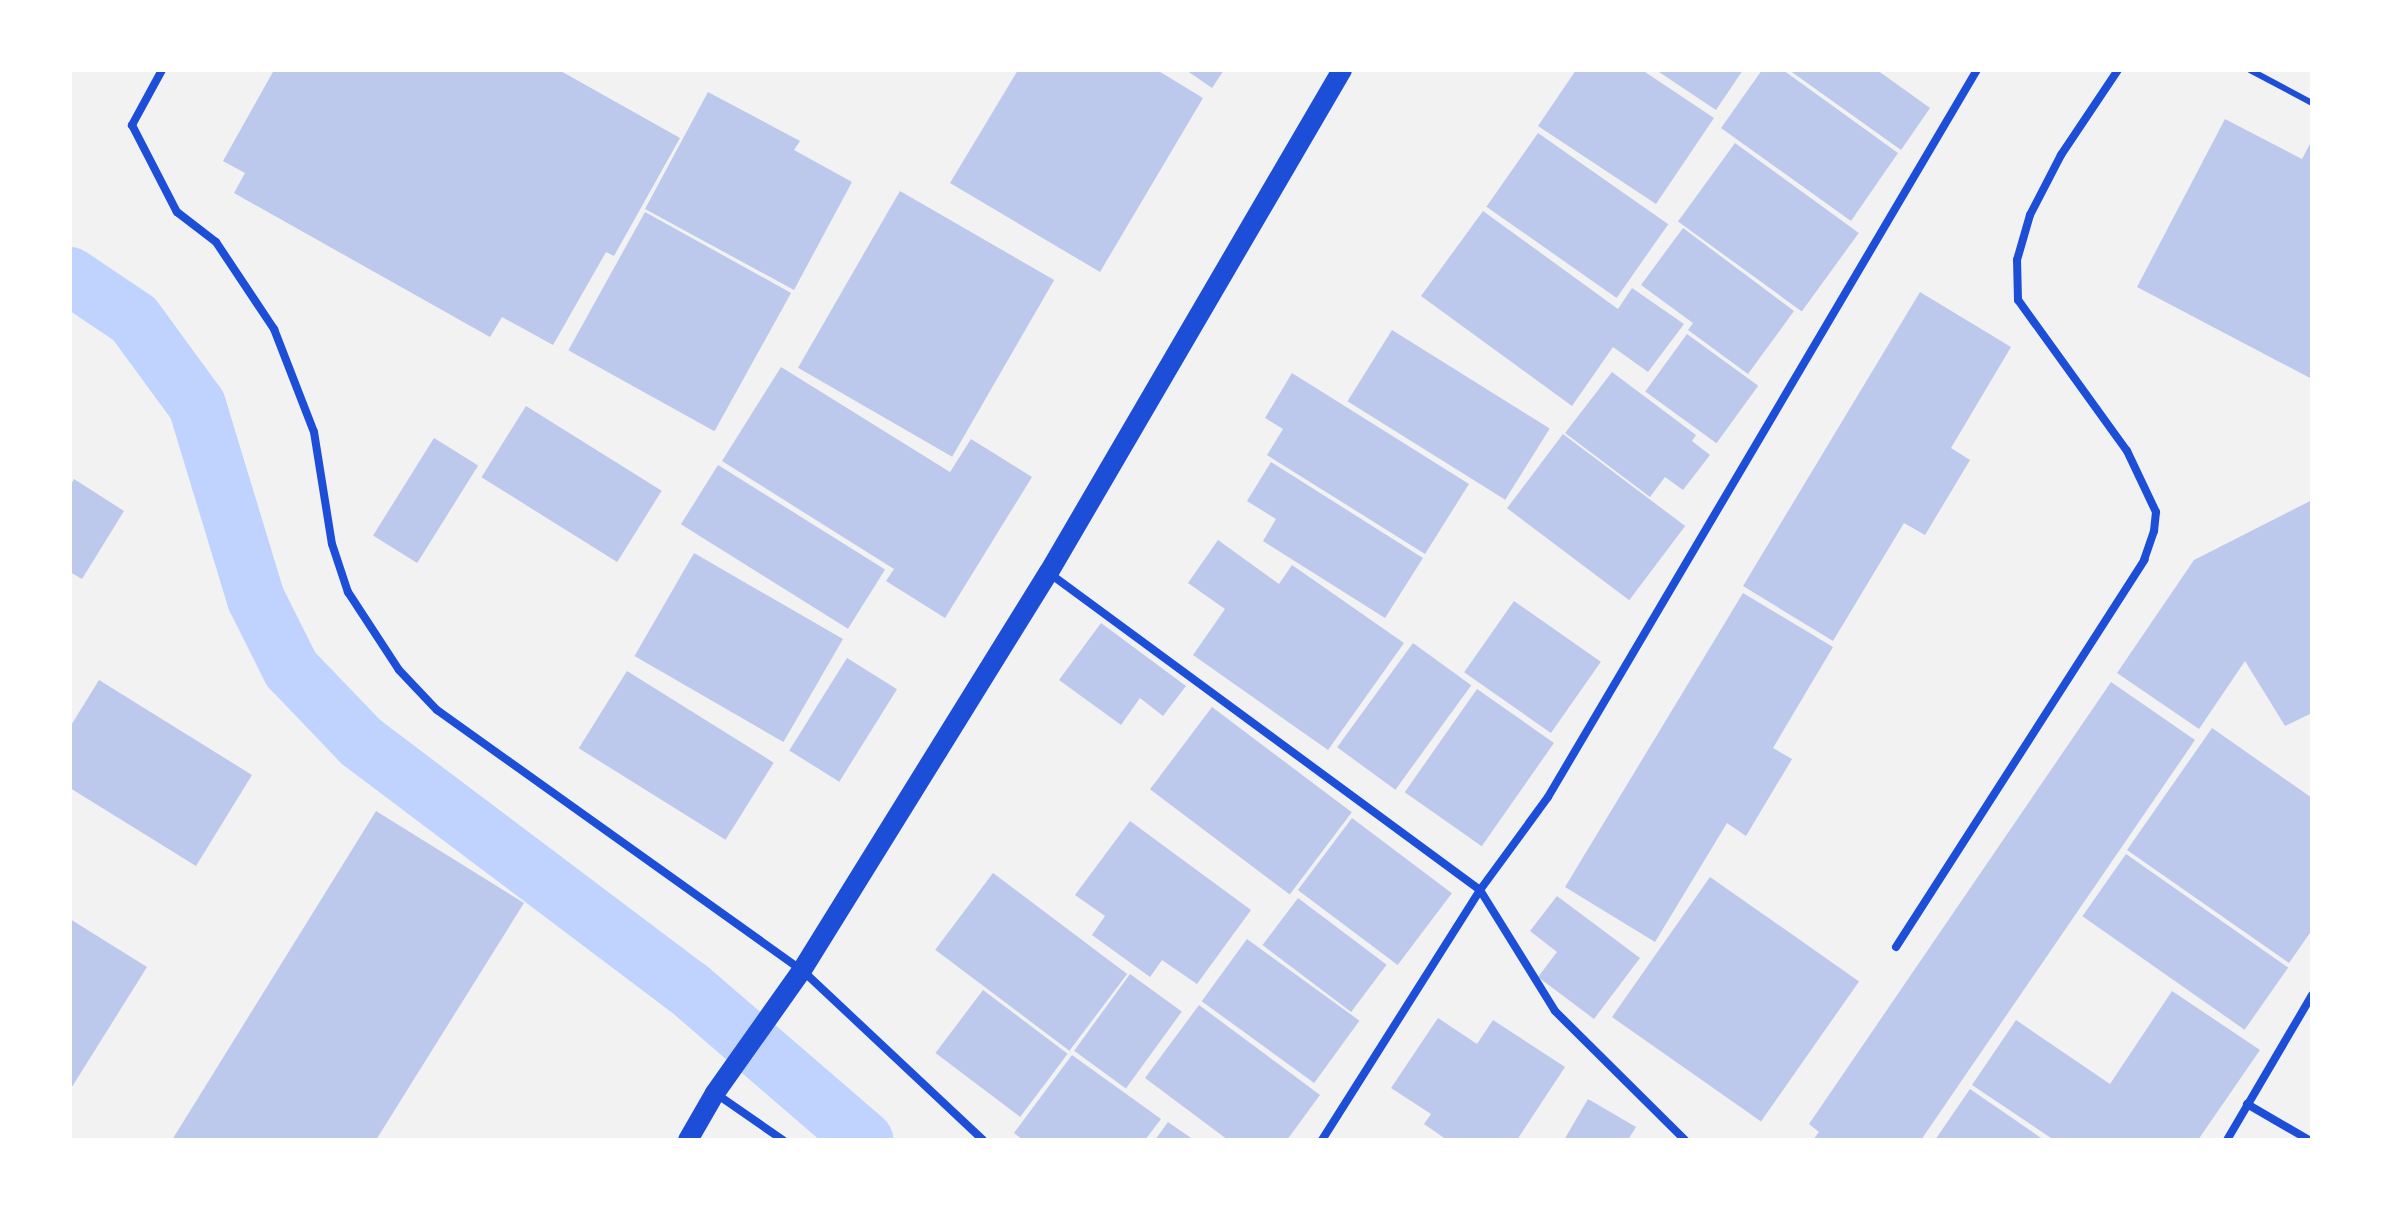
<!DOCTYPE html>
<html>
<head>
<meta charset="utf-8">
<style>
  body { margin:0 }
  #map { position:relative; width:2382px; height:1210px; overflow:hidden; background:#f2f2f2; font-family:"Fira Sans Condensed",sans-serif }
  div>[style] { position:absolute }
  .canal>* { height:58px; margin:-29px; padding:0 29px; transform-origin:29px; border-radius:29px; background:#bfd3fe }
  .building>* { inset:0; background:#bdc9ec; transform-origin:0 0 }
  .service>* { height:6px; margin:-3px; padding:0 3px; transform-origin:3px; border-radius:3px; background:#1d4ed8 }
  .minor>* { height:8px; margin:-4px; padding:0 4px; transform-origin:4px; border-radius:4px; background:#1d4ed8 }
  .primary>* { height:20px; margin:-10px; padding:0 10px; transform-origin:10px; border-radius:10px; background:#1d4ed8 }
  span { translate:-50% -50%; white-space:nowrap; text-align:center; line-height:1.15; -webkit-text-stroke:6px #fff; paint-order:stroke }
  .frame { position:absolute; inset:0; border:72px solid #fff; pointer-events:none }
</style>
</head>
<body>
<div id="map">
  <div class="canal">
    <div style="left:70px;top:276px;width:77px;rotate:33.9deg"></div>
    <div style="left:134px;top:319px;width:107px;rotate:53.8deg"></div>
    <div style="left:197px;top:405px;width:203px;rotate:73.1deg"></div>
    <div style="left:256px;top:599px;width:78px;rotate:63.4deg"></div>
    <div style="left:291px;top:669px;width:101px;rotate:46.2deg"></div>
    <div style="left:361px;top:742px;width:409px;rotate:37deg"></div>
    <div style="left:688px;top:988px;width:233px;rotate:40.8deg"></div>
  </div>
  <div class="building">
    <div style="clip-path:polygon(274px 70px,559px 70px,680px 138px,614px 256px,606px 252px,553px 345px,502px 317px,490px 337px,234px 193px,245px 173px,223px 161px)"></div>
    <div style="clip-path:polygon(1018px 70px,1157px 70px,1203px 98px,1100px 272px,950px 183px)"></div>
    <div style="clip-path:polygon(1186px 70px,1224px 70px,1212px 88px)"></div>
    <div style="clip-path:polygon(1576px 70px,1642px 70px,1714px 118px,1656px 204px,1538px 126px)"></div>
    <div style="clip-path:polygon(1656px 70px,1743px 70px,1716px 110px)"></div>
    <div style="clip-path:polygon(1762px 70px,1783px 70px,1898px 153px,1851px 221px,1721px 128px)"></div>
    <div style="clip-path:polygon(1789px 70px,1877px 70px,1930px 108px,1901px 150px)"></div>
    <div style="clip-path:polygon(708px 92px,800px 141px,794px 150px,852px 182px,794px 290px,645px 209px)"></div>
    <div style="clip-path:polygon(2225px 119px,2302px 159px,2312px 140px,2312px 379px,2137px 287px)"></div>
    <div style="left:1538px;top:133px;width:159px;height:90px;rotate:35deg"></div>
    <div style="left:1735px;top:143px;width:153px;height:97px;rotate:36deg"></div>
    <div style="left:900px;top:191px;width:178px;height:204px;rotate:30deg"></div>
    <div style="clip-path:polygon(1483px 211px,1618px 309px,1632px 288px,1684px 324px,1648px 372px,1613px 347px,1572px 406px,1421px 296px)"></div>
    <div style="left:645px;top:212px;width:167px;height:158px;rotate:29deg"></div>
    <div style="clip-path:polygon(1683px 228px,1794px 311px,1748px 374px,1688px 330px,1693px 323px,1641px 285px)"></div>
    <div style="clip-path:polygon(1920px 292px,2011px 347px,1951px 448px,1970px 460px,1925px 535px,1904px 523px,1833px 641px,1743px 586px)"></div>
    <div style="left:1392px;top:330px;width:186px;height:84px;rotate:32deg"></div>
    <div style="left:1687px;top:334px;width:88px;height:71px;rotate:36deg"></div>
    <div style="clip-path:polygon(781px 367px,950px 472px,971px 439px,1032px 477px,945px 618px,886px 581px,894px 569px,722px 461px)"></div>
    <div style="clip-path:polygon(1612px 372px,1696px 435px,1692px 441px,1710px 455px,1683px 490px,1665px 477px,1650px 497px,1565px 433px)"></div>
    <div style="clip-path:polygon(1292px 373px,1469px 484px,1425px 554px,1267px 455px,1283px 429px,1265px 418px)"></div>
    <div style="left:526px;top:406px;width:160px;height:84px;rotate:32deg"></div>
    <div style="left:1563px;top:434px;width:153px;height:93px;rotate:37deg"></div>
    <div style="left:434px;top:438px;width:52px;height:115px;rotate:32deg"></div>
    <div style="clip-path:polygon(1271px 462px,1423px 558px,1385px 618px,1263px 541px,1276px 519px,1247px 501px)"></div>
    <div style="left:718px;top:465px;width:197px;height:70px;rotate:32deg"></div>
    <div style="clip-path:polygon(74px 479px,124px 511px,82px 579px,70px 572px,70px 486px)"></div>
    <div style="clip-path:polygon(2312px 500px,2312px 713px,2285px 726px,2245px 661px,2199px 729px,2117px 673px,2194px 560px)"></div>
    <div style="clip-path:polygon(1218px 540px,1279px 584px,1292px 565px,1404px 643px,1328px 750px,1193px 655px,1225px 609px,1188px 583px)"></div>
    <div style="left:694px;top:553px;width:172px;height:119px;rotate:30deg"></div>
    <div style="clip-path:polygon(1743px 593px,1833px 647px,1773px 748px,1792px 759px,1746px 836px,1727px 823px,1655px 942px,1565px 887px)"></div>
    <div style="left:1514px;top:601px;width:106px;height:87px;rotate:35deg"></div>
    <div style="clip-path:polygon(1101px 623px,1186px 686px,1163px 716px,1140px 698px,1121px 725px,1059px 680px)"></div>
    <div style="left:1413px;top:643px;width:72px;height:129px;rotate:36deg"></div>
    <div style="left:847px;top:658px;width:59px;height:109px;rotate:32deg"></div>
    <div style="left:627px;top:671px;width:173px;height:91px;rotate:32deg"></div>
    <div style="clip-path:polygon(99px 680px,252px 775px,196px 866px,70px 788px,70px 727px)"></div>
    <div style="clip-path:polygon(2111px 682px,2195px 740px,1921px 1140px,1813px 1140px,1819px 1132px,1809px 1124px)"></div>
    <div style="left:1477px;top:689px;width:94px;height:126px;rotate:35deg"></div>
    <div style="left:1212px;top:707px;width:175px;height:103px;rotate:37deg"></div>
    <div style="clip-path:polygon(2212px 728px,2312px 798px,2312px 930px,2289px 963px,2127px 850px)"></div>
    <div style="clip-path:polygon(376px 811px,524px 903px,376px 1140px,172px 1140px)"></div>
    <div style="left:1352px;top:818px;width:125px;height:90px;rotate:37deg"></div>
    <div style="clip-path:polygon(1130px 821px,1251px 910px,1197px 984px,1162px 960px,1150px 977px,1092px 935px,1105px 916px,1075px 895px)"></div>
    <div style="left:2126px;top:854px;width:198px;height:76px;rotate:35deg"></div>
    <div style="left:993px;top:873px;width:168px;height:96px;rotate:37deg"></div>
    <div style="left:1710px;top:877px;width:182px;height:171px;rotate:35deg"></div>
    <div style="clip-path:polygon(1557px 896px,1640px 958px,1594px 1019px,1538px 977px,1557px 952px,1530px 931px)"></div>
    <div style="left:1298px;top:898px;width:111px;height:59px;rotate:37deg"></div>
    <div style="clip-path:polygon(70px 919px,147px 967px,70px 1090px)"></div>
    <div style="left:1247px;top:939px;width:139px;height:77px;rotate:36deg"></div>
    <div style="left:1130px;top:974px;width:64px;height:95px;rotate:36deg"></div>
    <div style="left:983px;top:990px;width:106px;height:79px;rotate:37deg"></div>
    <div style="clip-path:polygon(2172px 991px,2260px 1050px,2198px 1140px,2054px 1140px,1972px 1085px,2016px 1020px,2110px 1084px)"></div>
    <div style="clip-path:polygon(1199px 1005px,1320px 1095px,1287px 1140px,1228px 1140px,1145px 1078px)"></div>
    <div style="clip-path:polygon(1438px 1018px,1477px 1044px,1493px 1020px,1565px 1067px,1517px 1140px,1447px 1140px,1424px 1124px,1431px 1114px,1391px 1088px)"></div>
    <div style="clip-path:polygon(1072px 1055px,1161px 1119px,1145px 1140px,1023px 1140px,1014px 1133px)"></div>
    <div style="clip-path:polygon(1970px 1089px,2044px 1140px,1935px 1140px)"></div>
    <div style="clip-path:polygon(1588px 1099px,1636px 1127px,1628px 1140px,1564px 1140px)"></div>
    <div style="clip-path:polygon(1168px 1122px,1194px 1140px,1155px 1140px)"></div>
  </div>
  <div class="service">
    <div style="left:2250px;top:70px;width:70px;rotate:28deg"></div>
  </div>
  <div class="minor">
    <div style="left:162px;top:70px;width:63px;rotate:118.6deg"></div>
    <div style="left:132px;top:125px;width:98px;rotate:62.7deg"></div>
    <div style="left:177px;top:212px;width:49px;rotate:37.6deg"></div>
    <div style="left:216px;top:242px;width:105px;rotate:56.3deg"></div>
    <div style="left:274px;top:329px;width:110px;rotate:68.8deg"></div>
    <div style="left:314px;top:432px;width:113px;rotate:80.9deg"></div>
    <div style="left:332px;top:544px;width:51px;rotate:71.6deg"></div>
    <div style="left:348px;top:592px;width:93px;rotate:56.8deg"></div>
    <div style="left:399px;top:670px;width:55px;rotate:46.5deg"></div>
    <div style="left:437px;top:710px;width:448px;rotate:35.5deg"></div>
    <div style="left:802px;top:970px;width:248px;rotate:43.2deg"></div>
    <div style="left:1049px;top:573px;width:535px;rotate:36.33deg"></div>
    <div style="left:1480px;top:890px;width:142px;rotate:58.2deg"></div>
    <div style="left:1555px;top:1011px;width:183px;rotate:44.8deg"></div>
    <div style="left:1896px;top:947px;width:460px;rotate:-57.3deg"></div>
    <div style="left:2144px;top:560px;width:31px;rotate:-71deg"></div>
    <div style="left:2154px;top:531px;width:19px;rotate:-84deg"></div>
    <div style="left:2156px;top:512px;width:68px;rotate:-115.4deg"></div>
    <div style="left:2127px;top:451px;width:186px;rotate:-125.8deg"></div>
    <div style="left:2018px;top:300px;width:40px;rotate:-91.4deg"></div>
    <div style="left:2017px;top:260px;width:47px;rotate:-73.9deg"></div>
    <div style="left:2030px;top:215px;width:68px;rotate:-62.7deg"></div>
    <div style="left:2061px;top:155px;width:102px;rotate:-56.2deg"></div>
    <div style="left:715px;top:1093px;width:83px;rotate:34.7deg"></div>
    <div style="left:2247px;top:1104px;width:72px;rotate:30.1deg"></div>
    <div style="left:1322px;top:1140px;width:296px;rotate:-57.7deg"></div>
    <div style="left:1480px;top:890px;width:115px;rotate:-53.8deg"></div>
    <div style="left:1548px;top:797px;width:844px;rotate:-59.46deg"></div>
    <div style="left:2227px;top:1140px;width:168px;rotate:-59.6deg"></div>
  </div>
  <div class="primary">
    <div style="left:688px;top:1140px;width:54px;rotate:-60.1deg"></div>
    <div style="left:715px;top:1093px;width:151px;rotate:-54.7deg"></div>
    <div style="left:802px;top:970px;width:468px;rotate:-58.2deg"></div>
    <div style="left:1049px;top:572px;width:581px;rotate:-59.73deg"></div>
  </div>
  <div class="frame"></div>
</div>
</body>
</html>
